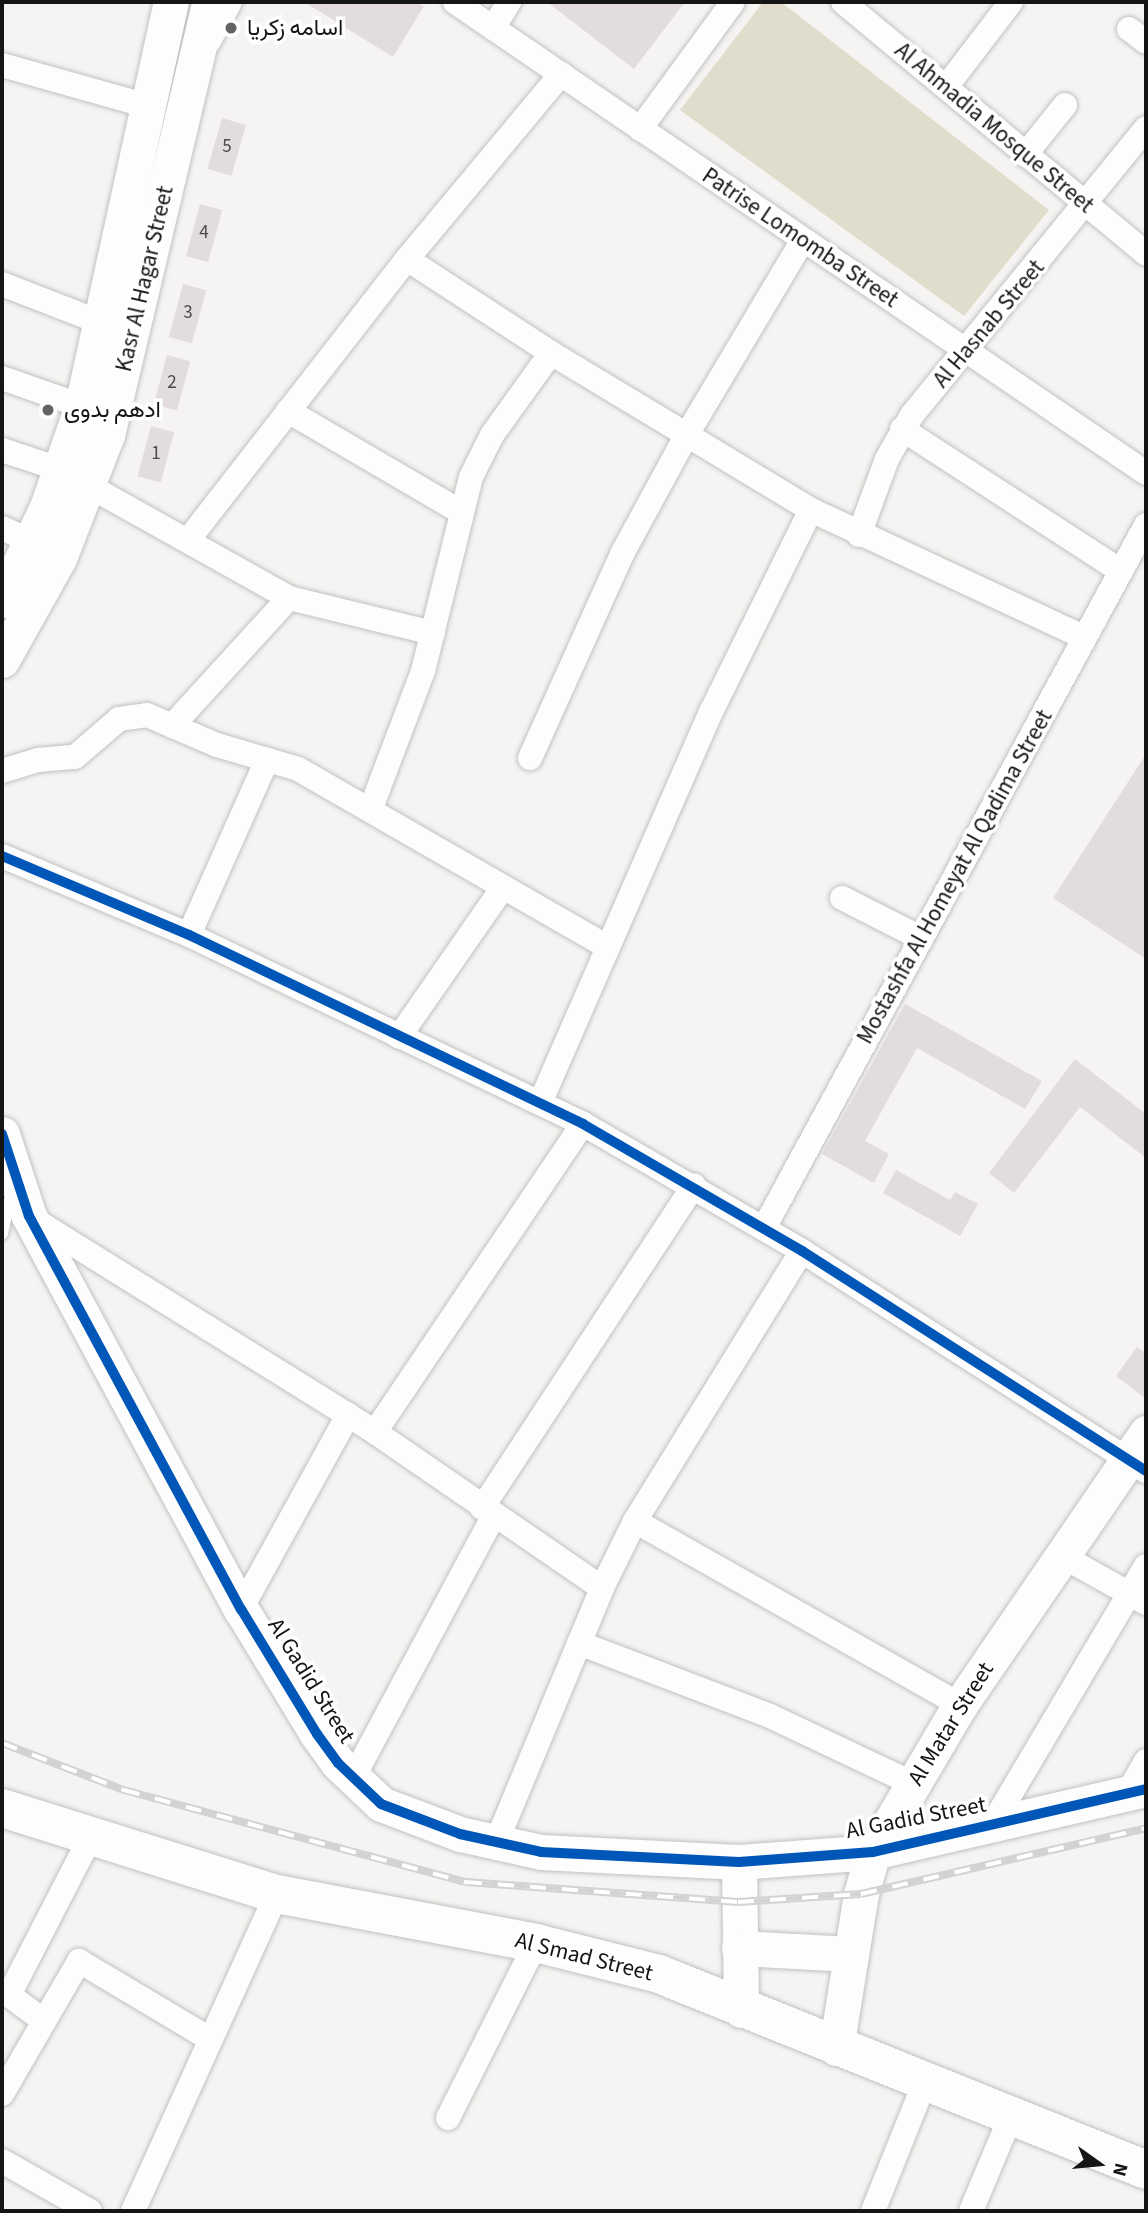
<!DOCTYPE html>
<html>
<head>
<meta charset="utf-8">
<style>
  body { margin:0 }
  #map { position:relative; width:1148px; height:2213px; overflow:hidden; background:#f5f4f2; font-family:"Source Sans 3",Vazirmatn,sans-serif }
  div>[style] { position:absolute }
  .green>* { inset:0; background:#e1ddcc }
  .building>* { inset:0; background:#e2dcde; transform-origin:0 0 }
  .roads { filter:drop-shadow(0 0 2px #c2c1c0) drop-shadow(0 0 2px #c2c1c0) }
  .lane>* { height:12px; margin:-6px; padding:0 6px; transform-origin:6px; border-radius:6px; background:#fefdfd }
  .street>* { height:24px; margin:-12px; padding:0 12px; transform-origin:12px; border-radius:12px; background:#fefdfd }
  .secondary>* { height:35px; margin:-17.5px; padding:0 17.5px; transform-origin:17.5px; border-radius:17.5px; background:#fefdfd }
  .highway>* { height:38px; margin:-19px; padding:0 19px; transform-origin:19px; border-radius:19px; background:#fefdfd }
  .rail>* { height:8px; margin-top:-4px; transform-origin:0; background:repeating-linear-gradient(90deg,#fff 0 16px,#d3d3d2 0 32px); box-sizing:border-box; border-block:2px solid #d3d3d2 }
  .cycleway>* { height:10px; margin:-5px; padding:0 5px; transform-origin:5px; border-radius:5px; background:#0057b8 }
  .dots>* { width:19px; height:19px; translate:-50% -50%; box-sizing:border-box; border:4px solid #fff; border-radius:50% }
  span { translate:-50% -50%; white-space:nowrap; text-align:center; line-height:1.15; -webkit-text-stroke:7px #fff; paint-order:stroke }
  .number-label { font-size:19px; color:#4a4948 }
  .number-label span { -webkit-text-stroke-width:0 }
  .poi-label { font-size:23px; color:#151513 }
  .left { translate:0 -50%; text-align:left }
  .street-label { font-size:23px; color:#151513 }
  .frame { position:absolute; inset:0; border:4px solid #151513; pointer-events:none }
  .north { position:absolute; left:1064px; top:2129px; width:70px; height:70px; -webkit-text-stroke:5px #fff; paint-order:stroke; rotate:105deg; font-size:19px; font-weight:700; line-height:28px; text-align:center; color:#151513 }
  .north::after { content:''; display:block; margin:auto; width:24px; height:32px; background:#151513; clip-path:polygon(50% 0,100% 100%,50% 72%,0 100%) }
</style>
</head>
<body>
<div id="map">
  <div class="green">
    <div style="clip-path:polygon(763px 2px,781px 2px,1049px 210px,964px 316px,680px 110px)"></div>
  </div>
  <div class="building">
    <div style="clip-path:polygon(304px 2px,416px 2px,424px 6px,393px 57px)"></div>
    <div style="clip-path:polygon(547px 2px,685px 2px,634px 69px)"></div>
    <div style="left:222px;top:118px;width:25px;height:53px;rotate:16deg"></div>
    <div style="left:200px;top:204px;width:23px;height:54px;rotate:15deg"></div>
    <div style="left:183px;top:284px;width:24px;height:55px;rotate:15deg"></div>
    <div style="left:167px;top:355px;width:24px;height:51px;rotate:15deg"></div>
    <div style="left:151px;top:426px;width:24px;height:52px;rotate:15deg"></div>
    <div style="clip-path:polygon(1146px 754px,1146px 959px,1053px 898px)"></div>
    <div style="clip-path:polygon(905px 1004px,1042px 1081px,1025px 1109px,917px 1048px,865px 1141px,889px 1154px,874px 1183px,822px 1154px)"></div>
    <div style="clip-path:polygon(1075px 1059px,1146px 1114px,1146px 1158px,1080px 1107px,1014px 1193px,989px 1173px)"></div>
    <div style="clip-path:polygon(896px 1170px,950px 1200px,955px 1192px,978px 1204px,960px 1236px,883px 1193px)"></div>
    <div style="clip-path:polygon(1137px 1347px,1146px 1353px,1146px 1399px,1116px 1376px)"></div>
  </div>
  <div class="roads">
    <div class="lane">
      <div style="left:2px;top:1204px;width:12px;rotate:70deg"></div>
      <div style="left:6px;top:1215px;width:19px;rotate:102deg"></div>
    </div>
    <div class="street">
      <div style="left:455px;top:2px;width:836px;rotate:34.28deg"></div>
      <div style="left:843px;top:2px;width:394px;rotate:39.7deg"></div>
      <div style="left:493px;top:28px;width:31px;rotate:-58deg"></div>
      <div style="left:1129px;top:29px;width:21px;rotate:37deg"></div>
      <div style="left:209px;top:41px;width:44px;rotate:-61.7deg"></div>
      <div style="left:2px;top:65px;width:152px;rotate:15.7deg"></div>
      <div style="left:946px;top:87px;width:107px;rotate:-52.6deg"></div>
      <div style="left:640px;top:129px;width:157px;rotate:-53.8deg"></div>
      <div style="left:1025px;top:155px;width:64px;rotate:-51.3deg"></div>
      <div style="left:407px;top:259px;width:172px;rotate:33.1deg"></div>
      <div style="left:551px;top:353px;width:304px;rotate:31.1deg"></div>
      <div style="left:811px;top:510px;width:302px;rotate:25deg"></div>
      <div style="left:2px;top:284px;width:107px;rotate:21.3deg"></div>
      <div style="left:2px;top:378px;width:85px;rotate:19.3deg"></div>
      <div style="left:288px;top:411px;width:200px;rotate:30.3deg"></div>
      <div style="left:902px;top:429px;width:261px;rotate:33deg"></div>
      <div style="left:2px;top:450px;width:63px;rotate:18.4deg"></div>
      <div style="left:89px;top:486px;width:229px;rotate:29.2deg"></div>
      <div style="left:289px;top:598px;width:148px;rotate:13.7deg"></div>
      <div style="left:2px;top:528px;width:33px;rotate:25deg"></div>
      <div style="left:859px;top:535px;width:81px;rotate:-69.8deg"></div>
      <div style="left:887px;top:459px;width:51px;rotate:-60.4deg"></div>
      <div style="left:912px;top:415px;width:370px;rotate:-50.8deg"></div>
      <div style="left:189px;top:539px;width:355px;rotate:-52.1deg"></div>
      <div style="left:407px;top:259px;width:241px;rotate:-50.2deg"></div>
      <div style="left:172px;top:726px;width:173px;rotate:-47.6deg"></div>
      <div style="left:530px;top:758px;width:224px;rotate:-65.7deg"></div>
      <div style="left:622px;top:554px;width:134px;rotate:-61.5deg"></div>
      <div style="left:686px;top:436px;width:228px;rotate:-59.2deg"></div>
      <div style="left:2px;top:771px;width:38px;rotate:-17deg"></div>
      <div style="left:38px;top:760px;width:37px;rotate:-5deg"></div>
      <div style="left:75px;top:757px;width:58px;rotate:-40.8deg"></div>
      <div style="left:119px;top:719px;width:28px;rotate:-8deg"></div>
      <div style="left:147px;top:715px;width:76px;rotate:23.2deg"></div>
      <div style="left:217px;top:745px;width:84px;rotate:16.5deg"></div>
      <div style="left:298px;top:769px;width:357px;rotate:29.9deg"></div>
      <div style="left:371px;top:808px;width:147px;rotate:-69.2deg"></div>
      <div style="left:423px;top:671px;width:200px;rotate:-76.1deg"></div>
      <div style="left:471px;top:477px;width:47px;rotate:-63.4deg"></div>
      <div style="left:492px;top:435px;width:101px;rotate:-54.3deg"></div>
      <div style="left:2px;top:856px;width:203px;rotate:22.9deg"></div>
      <div style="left:189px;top:935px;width:437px;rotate:25.6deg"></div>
      <div style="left:583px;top:1124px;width:253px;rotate:30.1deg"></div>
      <div style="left:802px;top:1251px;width:408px;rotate:32.6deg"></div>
      <div style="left:842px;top:898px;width:89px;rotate:26.9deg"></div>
      <div style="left:189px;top:935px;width:192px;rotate:-66deg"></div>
      <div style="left:399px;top:1037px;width:180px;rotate:-55.2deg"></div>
      <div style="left:540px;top:1103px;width:427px;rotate:-66.4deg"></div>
      <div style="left:711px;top:712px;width:225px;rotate:-63.7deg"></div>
      <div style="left:33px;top:1219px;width:403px;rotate:31.9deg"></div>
      <div style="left:375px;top:1432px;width:275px;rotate:34.5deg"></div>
      <div style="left:764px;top:1228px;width:800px;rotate:-61.48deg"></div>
      <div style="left:375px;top:1432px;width:372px;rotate:-56deg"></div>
      <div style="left:482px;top:1508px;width:386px;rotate:-56.7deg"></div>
      <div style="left:635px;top:1521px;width:373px;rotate:29.5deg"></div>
      <div style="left:1062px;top:1556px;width:96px;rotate:29.2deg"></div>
      <div style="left:241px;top:1609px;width:222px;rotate:-61.1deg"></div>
      <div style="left:579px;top:1643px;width:204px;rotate:20.9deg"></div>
      <div style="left:770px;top:1716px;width:159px;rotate:25.3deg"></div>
      <div style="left:353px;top:1778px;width:298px;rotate:-61.8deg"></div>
      <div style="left:1127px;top:1794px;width:38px;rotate:-60deg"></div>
      <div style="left:992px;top:1825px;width:301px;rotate:-59.3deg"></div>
      <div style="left:496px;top:1843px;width:276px;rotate:-67.4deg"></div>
      <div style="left:602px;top:1588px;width:75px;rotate:-63.8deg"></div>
      <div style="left:635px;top:1521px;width:317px;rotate:-58.3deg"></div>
      <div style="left:2px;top:1990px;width:52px;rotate:36.4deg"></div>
      <div style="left:9px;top:1995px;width:177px;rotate:-62.7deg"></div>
      <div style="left:2px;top:2094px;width:154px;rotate:-59.9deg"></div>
      <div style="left:79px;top:1961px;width:150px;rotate:30.8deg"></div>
      <div style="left:448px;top:2118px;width:196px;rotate:-63.3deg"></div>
      <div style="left:2px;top:2161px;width:101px;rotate:29.6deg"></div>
      <div style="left:133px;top:2211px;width:348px;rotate:-65.6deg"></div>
      <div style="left:873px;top:2211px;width:137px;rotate:-68.1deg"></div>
      <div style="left:971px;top:2211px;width:101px;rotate:-67.2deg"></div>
    </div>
    <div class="secondary">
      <div style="left:2px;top:600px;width:103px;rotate:-64.2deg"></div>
      <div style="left:47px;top:507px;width:107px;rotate:-70.9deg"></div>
      <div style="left:82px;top:406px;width:414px;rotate:-77.6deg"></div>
      <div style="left:2px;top:660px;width:117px;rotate:-60.8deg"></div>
      <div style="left:59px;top:558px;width:132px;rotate:-68.7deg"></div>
      <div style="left:107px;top:435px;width:445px;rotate:-76.7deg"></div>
      <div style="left:2px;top:1134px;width:86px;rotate:71.8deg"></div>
      <div style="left:29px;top:1216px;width:447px;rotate:61.7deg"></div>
      <div style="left:241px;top:1609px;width:146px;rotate:58.7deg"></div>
      <div style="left:317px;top:1734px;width:36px;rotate:54deg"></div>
      <div style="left:338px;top:1763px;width:59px;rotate:43.6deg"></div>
      <div style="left:381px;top:1804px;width:85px;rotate:20.8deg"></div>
      <div style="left:460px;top:1834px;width:83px;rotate:12.5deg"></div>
      <div style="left:541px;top:1852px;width:198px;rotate:2.9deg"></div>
      <div style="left:739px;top:1862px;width:134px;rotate:-4.3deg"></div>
      <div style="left:873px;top:1852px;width:280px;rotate:-13deg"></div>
      <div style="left:739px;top:1862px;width:148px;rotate:89.2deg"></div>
      <div style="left:739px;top:1948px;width:112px;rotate:3.1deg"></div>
      <div style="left:836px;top:2048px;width:156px;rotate:-80.8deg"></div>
      <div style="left:861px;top:1894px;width:44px;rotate:-74.1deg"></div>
      <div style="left:873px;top:1852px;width:171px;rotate:-59.4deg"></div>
      <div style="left:960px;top:1705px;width:330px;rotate:-55.6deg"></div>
    </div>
    <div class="highway">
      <div style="left:2px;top:1808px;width:288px;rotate:17.4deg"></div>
      <div style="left:277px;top:1894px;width:264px;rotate:10.7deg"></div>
      <div style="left:536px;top:1943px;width:127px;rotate:14.1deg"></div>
      <div style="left:659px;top:1974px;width:525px;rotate:21.92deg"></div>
    </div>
  </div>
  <div class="rail">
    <div style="left:2px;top:1743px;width:131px;rotate:21.1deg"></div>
    <div style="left:124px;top:1790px;width:354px;rotate:15.1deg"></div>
    <div style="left:466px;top:1882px;width:273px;rotate:4.2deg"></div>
    <div style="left:738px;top:1902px;width:123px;rotate:-3.7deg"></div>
    <div style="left:861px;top:1894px;width:293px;rotate:-13deg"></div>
  </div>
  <div class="cycleway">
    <div style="left:2px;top:856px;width:203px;rotate:22.9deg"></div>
    <div style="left:189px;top:935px;width:437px;rotate:25.6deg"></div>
    <div style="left:583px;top:1124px;width:253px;rotate:30.1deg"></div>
    <div style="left:802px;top:1251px;width:408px;rotate:32.6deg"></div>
    <div style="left:2px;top:1134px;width:86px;rotate:71.8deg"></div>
    <div style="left:29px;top:1216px;width:447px;rotate:61.7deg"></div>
    <div style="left:241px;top:1609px;width:146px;rotate:58.7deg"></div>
    <div style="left:317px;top:1734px;width:36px;rotate:54deg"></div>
    <div style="left:338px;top:1763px;width:59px;rotate:43.6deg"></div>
    <div style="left:381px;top:1804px;width:85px;rotate:20.8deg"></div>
    <div style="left:460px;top:1834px;width:83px;rotate:12.5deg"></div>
    <div style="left:541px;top:1852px;width:198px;rotate:2.9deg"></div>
    <div style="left:739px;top:1862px;width:134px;rotate:-4.3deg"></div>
    <div style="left:873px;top:1852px;width:280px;rotate:-13deg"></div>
  </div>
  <div class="dots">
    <div style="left:231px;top:28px;background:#636361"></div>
    <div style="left:48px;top:410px;background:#636361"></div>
  </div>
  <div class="number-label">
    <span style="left:227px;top:147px">5</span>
    <span style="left:204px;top:233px">4</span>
    <span style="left:188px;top:313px">3</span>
    <span style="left:172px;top:383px">2</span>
    <span style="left:156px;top:454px">1</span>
  </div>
  <div class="poi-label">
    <span class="left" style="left:247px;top:28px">اسامه زكريا</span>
    <span class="left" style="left:64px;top:410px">ادهم بدوى</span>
  </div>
  <div class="street-label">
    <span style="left:994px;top:128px;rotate:40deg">Al Ahmadia Mosque Street</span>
    <span style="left:800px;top:238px;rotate:34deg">Patrise Lomomba Street</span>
    <span style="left:145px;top:279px;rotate:-77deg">Kasr Al Hagar Street</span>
    <span style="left:989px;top:324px;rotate:-50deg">Al Hasnab Street</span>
    <span style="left:955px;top:877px;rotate:-61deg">Mostashfa Al Homeyat Al Qadima Street</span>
    <span style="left:311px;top:1681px;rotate:58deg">Al Gadid Street</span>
    <span style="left:951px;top:1724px;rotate:-58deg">Al Matar Street</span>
    <span style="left:916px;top:1818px;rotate:-11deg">Al Gadid Street</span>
    <span style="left:584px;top:1957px;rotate:14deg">Al Smad Street</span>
  </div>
  <div class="frame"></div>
  <div class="north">N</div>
</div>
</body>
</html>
